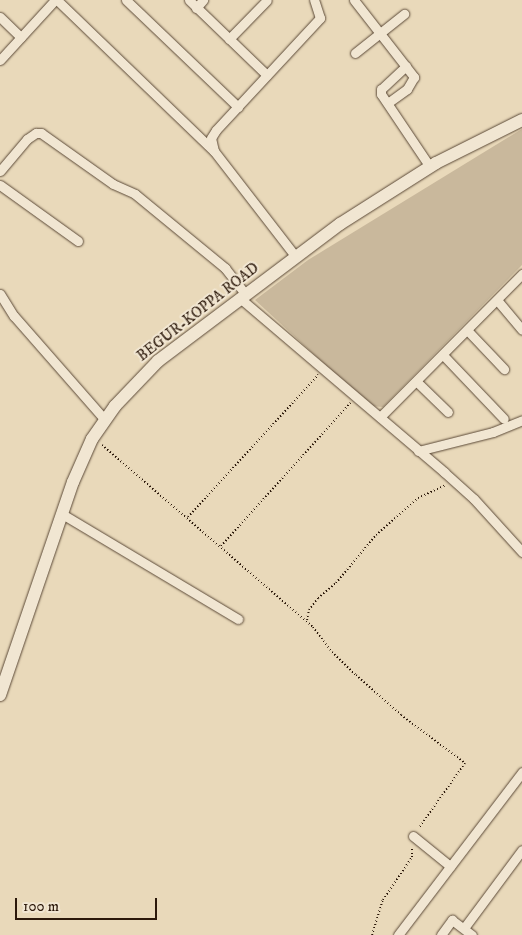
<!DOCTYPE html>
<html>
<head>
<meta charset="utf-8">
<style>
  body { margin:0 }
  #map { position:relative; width:522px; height:935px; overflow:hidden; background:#e9d9ba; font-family:"IM FELL DW Pica",serif }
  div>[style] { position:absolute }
  .green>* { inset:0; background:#c9b89c }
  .path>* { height:2px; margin-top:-1px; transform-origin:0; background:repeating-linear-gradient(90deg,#2c190b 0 1px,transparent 0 3.5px) }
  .roads { filter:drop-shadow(0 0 1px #5b4937) drop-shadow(0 0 1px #5b4937) }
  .street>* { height:9px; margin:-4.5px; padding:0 4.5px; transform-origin:4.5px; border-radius:4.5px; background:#f1e6d2 }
  .secondary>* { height:12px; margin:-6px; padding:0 6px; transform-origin:6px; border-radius:6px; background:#f1e6d2 }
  span { translate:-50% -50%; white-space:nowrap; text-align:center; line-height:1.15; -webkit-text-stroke:4px #f1e6d2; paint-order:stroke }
  .street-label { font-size:15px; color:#2c190b }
  .scale { position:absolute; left:15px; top:898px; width:142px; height:22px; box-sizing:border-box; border:2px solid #2c190b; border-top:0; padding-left:6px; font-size:15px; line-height:18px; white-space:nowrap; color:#2c190b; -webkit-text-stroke:4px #f1e6d2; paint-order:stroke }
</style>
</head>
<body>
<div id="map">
  <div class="green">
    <div style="clip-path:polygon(522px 129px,522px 265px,383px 407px,370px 406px,255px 300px,308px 260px)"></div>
  </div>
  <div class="path">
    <div style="left:102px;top:445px;width:279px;rotate:40.8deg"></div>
    <div style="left:313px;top:627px;width:31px;rotate:53deg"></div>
    <div style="left:332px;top:652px;width:33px;rotate:44deg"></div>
    <div style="left:356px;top:675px;width:60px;rotate:41.6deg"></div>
    <div style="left:401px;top:715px;width:80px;rotate:36.9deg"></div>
    <div style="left:465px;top:763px;width:80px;rotate:125.3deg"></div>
    <div style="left:188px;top:517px;width:193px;rotate:-47.5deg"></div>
    <div style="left:221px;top:546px;width:193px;rotate:-47.9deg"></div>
    <div style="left:307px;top:620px;width:10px;rotate:-79deg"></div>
    <div style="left:309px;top:610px;width:15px;rotate:-53deg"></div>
    <div style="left:318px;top:598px;width:23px;rotate:-40deg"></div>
    <div style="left:336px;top:583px;width:62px;rotate:-50.2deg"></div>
    <div style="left:376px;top:535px;width:56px;rotate:-41.4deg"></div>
    <div style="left:418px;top:498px;width:31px;rotate:-25deg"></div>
    <div style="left:372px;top:935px;width:37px;rotate:-73deg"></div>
    <div style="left:383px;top:900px;width:52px;rotate:-56deg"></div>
    <div style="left:412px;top:857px;width:9px;rotate:-90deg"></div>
  </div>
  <div class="roads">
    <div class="street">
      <div style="left:57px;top:0;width:218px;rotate:43.9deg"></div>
      <div style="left:214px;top:151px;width:134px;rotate:52.3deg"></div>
      <div style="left:126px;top:0;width:155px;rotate:43.7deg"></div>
      <div style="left:189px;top:0;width:108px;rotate:43.9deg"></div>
      <div style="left:354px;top:0;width:98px;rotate:52.1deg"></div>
      <div style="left:414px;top:77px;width:14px;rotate:120deg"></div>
      <div style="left:407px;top:89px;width:22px;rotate:144deg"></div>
      <div style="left:196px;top:8px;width:11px;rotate:-49deg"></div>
      <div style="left:0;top:17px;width:29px;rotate:44deg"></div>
      <div style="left:229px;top:39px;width:54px;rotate:-45.7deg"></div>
      <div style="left:355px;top:53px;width:63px;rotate:-38.5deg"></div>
      <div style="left:0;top:60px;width:81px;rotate:-47.5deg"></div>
      <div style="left:406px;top:66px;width:34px;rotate:137deg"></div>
      <div style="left:381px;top:89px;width:5px;rotate:90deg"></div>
      <div style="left:381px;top:94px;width:88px;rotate:56.1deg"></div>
      <div style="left:214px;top:151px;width:13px;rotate:-103deg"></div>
      <div style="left:211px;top:138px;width:9px;rotate:-58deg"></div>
      <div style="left:216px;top:130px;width:153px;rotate:-47.1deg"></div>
      <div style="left:320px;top:18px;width:19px;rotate:-108deg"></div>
      <div style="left:0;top:171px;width:42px;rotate:-49.8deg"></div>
      <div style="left:27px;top:139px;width:11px;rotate:-34deg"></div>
      <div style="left:36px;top:133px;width:5px"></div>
      <div style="left:41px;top:133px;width:88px;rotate:35.3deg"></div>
      <div style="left:113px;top:184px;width:24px;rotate:24deg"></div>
      <div style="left:135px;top:194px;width:117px;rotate:39.4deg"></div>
      <div style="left:225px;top:268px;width:34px;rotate:52deg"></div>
      <div style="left:0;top:185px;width:96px;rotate:35.7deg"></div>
      <div style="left:0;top:294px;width:26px;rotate:58deg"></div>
      <div style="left:14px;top:316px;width:138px;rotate:48.8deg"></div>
      <div style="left:241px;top:299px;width:267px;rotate:40.4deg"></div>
      <div style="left:444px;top:472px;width:40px;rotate:42deg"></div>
      <div style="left:474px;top:499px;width:72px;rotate:47.8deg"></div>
      <div style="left:497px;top:300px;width:39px;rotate:50deg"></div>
      <div style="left:467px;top:330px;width:54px;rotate:46.5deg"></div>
      <div style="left:443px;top:355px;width:88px;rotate:46.4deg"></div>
      <div style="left:417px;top:382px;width:43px;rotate:44.1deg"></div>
      <div style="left:380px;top:417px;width:202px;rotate:-45.2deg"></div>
      <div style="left:418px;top:451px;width:77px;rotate:-14.2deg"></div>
      <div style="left:493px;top:432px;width:31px;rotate:-22deg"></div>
      <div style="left:62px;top:514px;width:205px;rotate:30.8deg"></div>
      <div style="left:413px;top:836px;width:48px;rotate:39deg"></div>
      <div style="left:464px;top:928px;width:97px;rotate:-53.4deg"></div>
      <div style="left:398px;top:935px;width:205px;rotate:-52.7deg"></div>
      <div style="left:441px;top:935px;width:19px;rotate:-54deg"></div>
      <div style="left:452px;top:920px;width:25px;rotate:37deg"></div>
    </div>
    <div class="secondary">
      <div style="left:0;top:695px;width:225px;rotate:-71.1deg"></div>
      <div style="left:73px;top:482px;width:47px;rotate:-66.2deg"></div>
      <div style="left:92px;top:439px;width:40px;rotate:-55.1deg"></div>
      <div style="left:115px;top:406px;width:62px;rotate:-46.3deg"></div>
      <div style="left:158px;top:361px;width:228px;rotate:-37deg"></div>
      <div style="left:340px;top:224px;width:114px;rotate:-32.4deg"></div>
      <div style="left:436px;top:163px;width:96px;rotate:-26.6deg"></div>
    </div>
  </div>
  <div class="street-label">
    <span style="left:198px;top:312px;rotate:-38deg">BEGUR-KOPPA ROAD</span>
  </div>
  <div class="scale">100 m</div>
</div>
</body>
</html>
